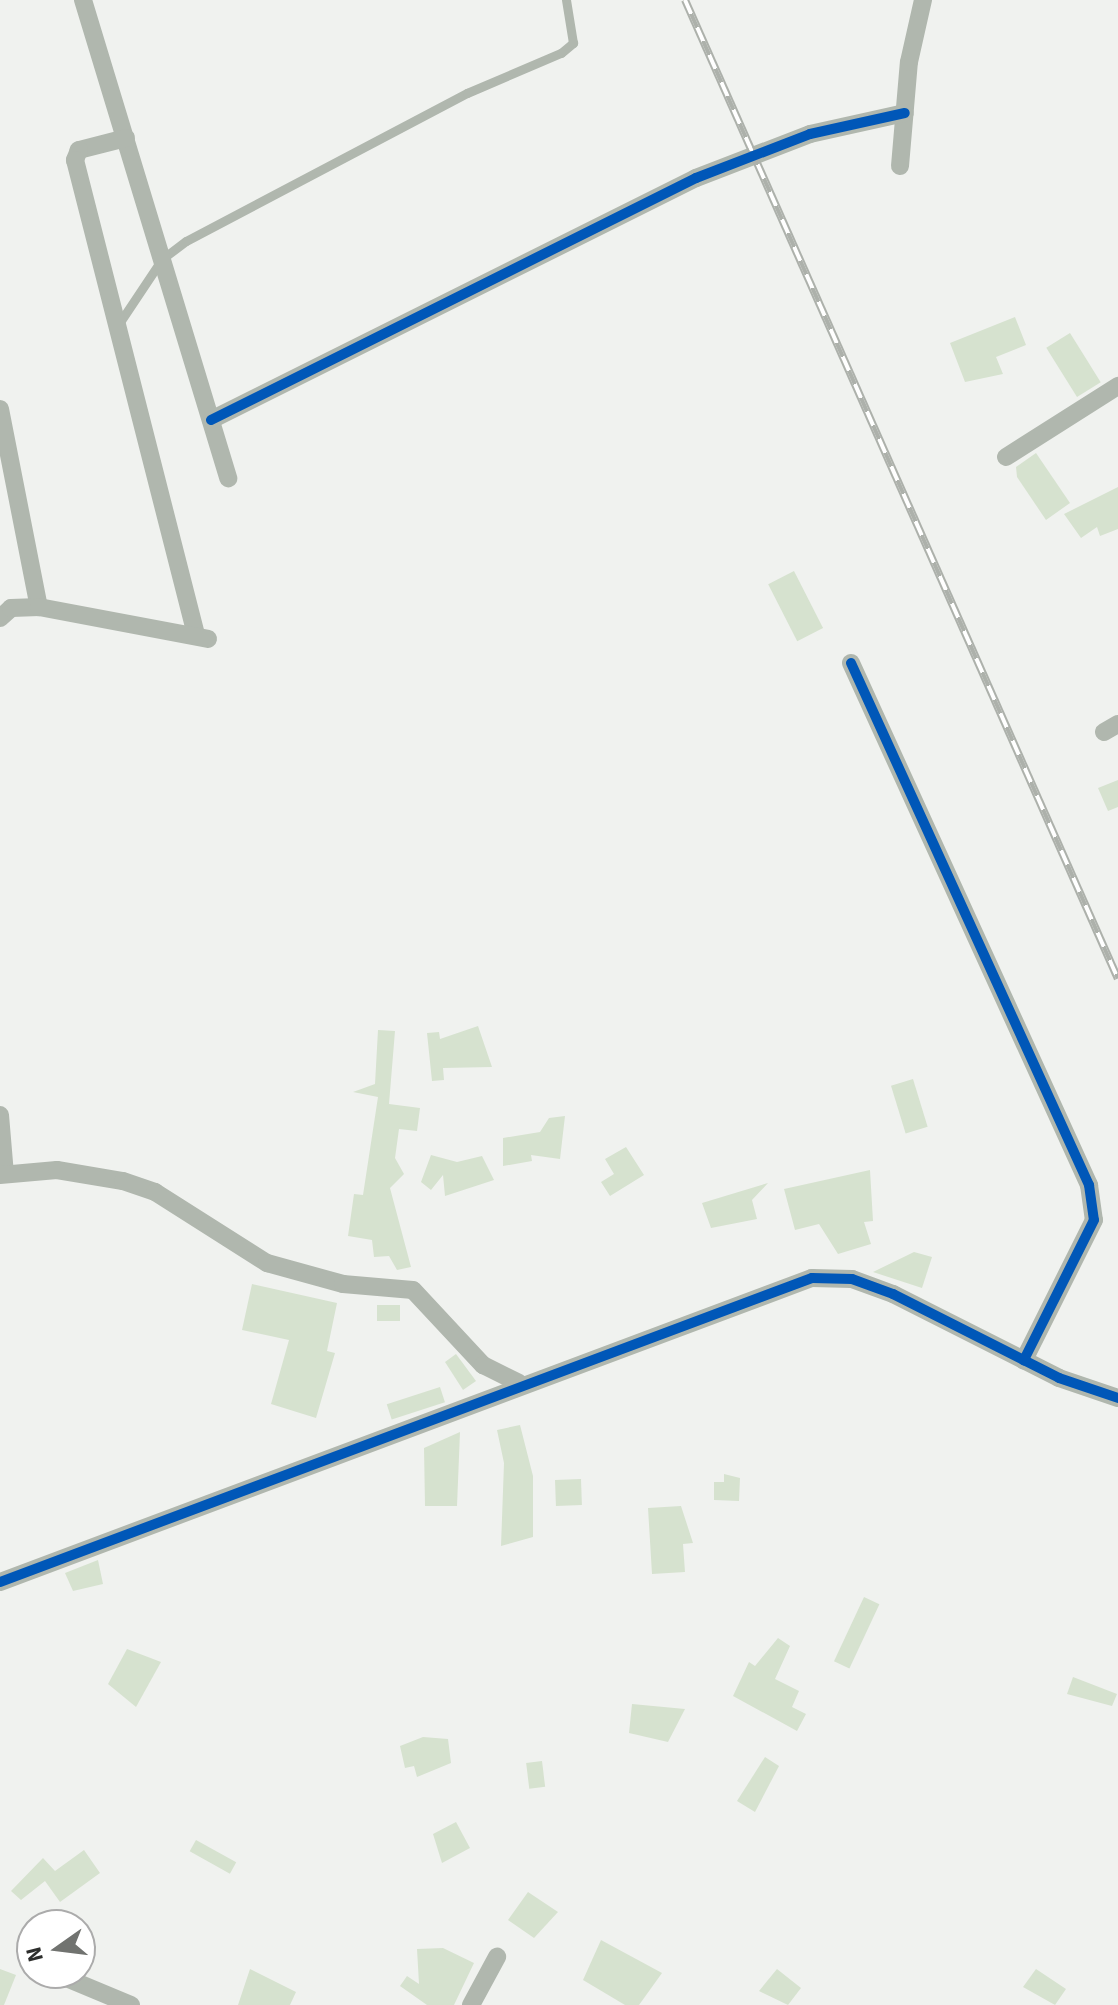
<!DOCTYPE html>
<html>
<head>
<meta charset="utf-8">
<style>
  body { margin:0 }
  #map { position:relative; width:1118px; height:2005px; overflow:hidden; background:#f0f2ef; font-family:"Source Sans 3",sans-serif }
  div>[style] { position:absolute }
  .building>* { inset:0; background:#d6e2cf; transform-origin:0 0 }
  .service>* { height:9px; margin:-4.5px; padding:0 4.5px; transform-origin:4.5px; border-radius:4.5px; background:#b0b7ae }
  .minor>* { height:18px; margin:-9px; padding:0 9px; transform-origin:9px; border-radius:9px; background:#b0b7ae }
  .rail>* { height:8px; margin-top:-4px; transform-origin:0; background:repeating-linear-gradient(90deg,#fff 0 15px,#adb1ab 0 30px); box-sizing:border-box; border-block:2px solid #adb1ab }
  .cycleway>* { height:10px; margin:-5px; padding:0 5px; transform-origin:5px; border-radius:5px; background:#0057b8 }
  span { translate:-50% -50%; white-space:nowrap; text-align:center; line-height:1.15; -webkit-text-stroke:7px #fff; paint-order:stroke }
  .north { position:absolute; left:16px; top:1909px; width:80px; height:80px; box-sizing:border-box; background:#fff; border:2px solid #ababab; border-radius:50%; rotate:256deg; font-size:22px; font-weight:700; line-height:32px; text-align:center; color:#2d2e2c }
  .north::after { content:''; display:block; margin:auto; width:28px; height:36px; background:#717370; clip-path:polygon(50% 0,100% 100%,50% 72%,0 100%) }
</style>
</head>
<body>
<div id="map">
  <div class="building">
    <div style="clip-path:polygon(1015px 317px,1026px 345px,996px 357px,1003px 374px,965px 382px,950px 343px)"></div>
    <div style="left:1070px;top:333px;width:58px;height:28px;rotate:58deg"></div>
    <div style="clip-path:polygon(1036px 453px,1070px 503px,1046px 520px,1017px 477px,1016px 467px)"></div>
    <div style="clip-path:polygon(1118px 487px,1118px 529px,1100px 536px,1097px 527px,1081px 538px,1064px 514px)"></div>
    <div style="left:794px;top:571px;width:64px;height:29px;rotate:63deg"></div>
    <div style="clip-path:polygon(1118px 780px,1118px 807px,1108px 811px,1098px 788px)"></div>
    <div style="clip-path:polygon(478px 1026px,492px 1067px,443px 1068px,444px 1080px,432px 1081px,427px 1033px,439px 1032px,440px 1039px)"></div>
    <div style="clip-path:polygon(378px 1030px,395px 1031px,389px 1104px,420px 1108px,417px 1131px,399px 1129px,395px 1158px,404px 1174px,390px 1188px,411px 1267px,397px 1270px,389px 1256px,374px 1257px,372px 1240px,348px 1236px,354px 1194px,363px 1195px,378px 1097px,353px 1092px,375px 1084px)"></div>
    <div style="left:913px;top:1079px;width:50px;height:23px;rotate:73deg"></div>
    <div style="clip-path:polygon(565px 1116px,560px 1159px,531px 1155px,532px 1161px,503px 1166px,503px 1138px,540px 1132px,549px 1118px)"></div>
    <div style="clip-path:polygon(626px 1147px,644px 1175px,610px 1196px,601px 1182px,614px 1174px,605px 1159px)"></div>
    <div style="clip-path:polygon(431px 1155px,457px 1162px,482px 1156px,494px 1180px,445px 1196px,443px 1175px,431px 1190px,421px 1182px)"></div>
    <div style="clip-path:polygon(870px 1170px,873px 1221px,864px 1222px,871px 1244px,838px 1254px,819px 1224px,795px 1230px,784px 1189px)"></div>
    <div style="clip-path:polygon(768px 1183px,752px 1200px,757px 1219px,711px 1228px,702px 1203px)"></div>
    <div style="clip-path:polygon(914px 1252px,932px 1257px,922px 1288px,873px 1272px)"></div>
    <div style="clip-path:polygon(252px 1284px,337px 1303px,327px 1351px,335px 1353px,316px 1418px,271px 1404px,289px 1340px,242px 1330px)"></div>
    <div style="left:377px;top:1305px;width:23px;height:16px"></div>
    <div style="clip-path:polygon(456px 1354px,476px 1381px,463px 1390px,445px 1362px)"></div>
    <div style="left:440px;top:1387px;width:16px;height:56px;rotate:72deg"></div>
    <div style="clip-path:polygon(520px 1425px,533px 1476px,533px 1537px,501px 1546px,504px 1463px,497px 1430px)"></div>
    <div style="clip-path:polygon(460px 1432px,457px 1506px,425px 1506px,424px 1448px)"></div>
    <div style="clip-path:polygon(724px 1474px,740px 1478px,739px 1501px,714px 1500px,714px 1482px,724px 1482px)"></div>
    <div style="left:581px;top:1479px;width:26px;height:26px;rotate:88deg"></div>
    <div style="clip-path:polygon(681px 1506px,693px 1543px,683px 1544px,685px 1572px,652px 1574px,648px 1508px)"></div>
    <div style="clip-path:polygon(98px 1560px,103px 1584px,73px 1591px,65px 1573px)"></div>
    <div style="left:864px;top:1597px;width:17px;height:71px;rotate:25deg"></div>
    <div style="clip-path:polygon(778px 1638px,790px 1646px,775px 1679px,799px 1691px,792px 1707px,806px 1714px,797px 1731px,733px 1696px,749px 1662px,755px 1666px)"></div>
    <div style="clip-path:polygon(127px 1649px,161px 1662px,136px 1707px,108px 1684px)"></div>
    <div style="clip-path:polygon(1073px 1677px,1117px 1694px,1112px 1706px,1067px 1694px)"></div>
    <div style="clip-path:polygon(632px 1704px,685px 1709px,668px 1742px,629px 1733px)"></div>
    <div style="clip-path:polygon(423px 1737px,448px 1739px,451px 1763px,417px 1777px,414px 1766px,405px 1768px,400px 1746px)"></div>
    <div style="clip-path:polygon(765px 1757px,779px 1766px,755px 1812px,737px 1801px)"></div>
    <div style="left:542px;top:1761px;width:26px;height:16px;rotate:83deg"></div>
    <div style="clip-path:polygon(456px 1822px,470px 1848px,442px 1863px,433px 1834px)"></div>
    <div style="left:196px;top:1840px;width:46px;height:13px;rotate:29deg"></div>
    <div style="clip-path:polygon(84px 1850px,100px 1873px,60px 1902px,45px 1881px,21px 1900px,11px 1891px,43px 1858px,55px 1871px)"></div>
    <div style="clip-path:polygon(528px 1892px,558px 1912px,534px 1938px,508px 1920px)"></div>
    <div style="clip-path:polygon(601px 1940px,662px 1973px,639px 2005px,625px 2005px,583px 1980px)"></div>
    <div style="clip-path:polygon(443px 1948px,474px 1963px,454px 2005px,427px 2005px,400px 1986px,407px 1976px,419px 1984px,417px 1949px)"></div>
    <div style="clip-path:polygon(0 1969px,16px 1975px,4px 2005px,0 2005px)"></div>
    <div style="clip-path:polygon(250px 1969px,296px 1992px,290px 2005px,238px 2005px)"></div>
    <div style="clip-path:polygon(777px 1969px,801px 1988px,788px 2005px,759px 1991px)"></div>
    <div style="clip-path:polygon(1036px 1969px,1066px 1989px,1055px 2005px,1023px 1987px)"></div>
  </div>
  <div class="service">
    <div style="left:118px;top:325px;width:79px;rotate:-56.3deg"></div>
    <div style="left:162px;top:259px;width:30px;rotate:-37deg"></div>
    <div style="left:186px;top:241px;width:318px;rotate:-27.8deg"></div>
    <div style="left:467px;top:93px;width:102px;rotate:-23.1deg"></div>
    <div style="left:561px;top:53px;width:16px;rotate:-40deg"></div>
    <div style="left:573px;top:43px;width:44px;rotate:-99.2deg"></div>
  </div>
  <div class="minor">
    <div style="left:83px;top:0;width:500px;rotate:73.1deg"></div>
    <div style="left:126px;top:138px;width:49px;rotate:165.7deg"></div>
    <div style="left:79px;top:150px;width:11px;rotate:112deg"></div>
    <div style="left:75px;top:160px;width:491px;rotate:75.7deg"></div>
    <div style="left:900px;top:166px;width:104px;rotate:-85.1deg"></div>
    <div style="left:909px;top:62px;width:64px;rotate:-77.3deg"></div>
    <div style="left:0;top:409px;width:202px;rotate:78.9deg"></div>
    <div style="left:211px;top:420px;width:542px;rotate:-26.52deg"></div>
    <div style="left:696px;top:178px;width:122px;rotate:-21.1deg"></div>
    <div style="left:810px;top:134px;width:97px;rotate:-12.5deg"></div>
    <div style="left:1006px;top:457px;width:133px;rotate:-32.4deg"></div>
    <div style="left:0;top:618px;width:15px;rotate:-42deg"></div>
    <div style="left:11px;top:608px;width:28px;rotate:-2deg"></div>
    <div style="left:39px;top:607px;width:172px;rotate:10.7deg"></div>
    <div style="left:851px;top:663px;width:574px;rotate:65.49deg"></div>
    <div style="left:1089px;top:1185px;width:35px;rotate:82deg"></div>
    <div style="left:1094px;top:1220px;width:157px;rotate:116.6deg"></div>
    <div style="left:1104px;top:732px;width:16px;rotate:-30deg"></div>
    <div style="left:0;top:1115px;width:59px;rotate:85.2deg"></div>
    <div style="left:0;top:1175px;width:57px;rotate:-5deg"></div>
    <div style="left:57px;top:1170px;width:67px;rotate:9.5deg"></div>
    <div style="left:123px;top:1181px;width:34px;rotate:19deg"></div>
    <div style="left:155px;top:1192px;width:133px;rotate:32.4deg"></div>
    <div style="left:267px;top:1263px;width:79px;rotate:15.4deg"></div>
    <div style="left:343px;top:1284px;width:70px;rotate:4.9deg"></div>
    <div style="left:413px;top:1290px;width:103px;rotate:47deg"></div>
    <div style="left:483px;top:1365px;width:40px;rotate:26.6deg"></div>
    <div style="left:0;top:1582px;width:867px;rotate:-20.53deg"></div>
    <div style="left:812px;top:1278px;width:40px;rotate:1.4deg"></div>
    <div style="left:852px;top:1279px;width:44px;rotate:20.1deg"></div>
    <div style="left:893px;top:1294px;width:186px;rotate:26.8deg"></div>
    <div style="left:1059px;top:1378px;width:62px;rotate:18.7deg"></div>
    <div style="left:59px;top:1975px;width:78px;rotate:22.6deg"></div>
    <div style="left:471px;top:2005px;width:55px;rotate:-61.6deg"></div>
  </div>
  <div class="rail">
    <div style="left:685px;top:0;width:1070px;rotate:66.14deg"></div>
  </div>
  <div class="cycleway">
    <div style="left:211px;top:420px;width:542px;rotate:-26.52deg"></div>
    <div style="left:696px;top:178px;width:122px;rotate:-21.1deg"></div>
    <div style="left:810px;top:134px;width:97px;rotate:-12.5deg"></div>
    <div style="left:851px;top:663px;width:574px;rotate:65.49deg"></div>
    <div style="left:1089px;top:1185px;width:35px;rotate:82deg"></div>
    <div style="left:1094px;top:1220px;width:157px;rotate:116.6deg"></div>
    <div style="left:0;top:1582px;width:867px;rotate:-20.53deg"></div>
    <div style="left:812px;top:1278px;width:40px;rotate:1.4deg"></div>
    <div style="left:852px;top:1279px;width:44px;rotate:20.1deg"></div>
    <div style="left:893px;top:1294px;width:186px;rotate:26.8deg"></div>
    <div style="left:1059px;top:1378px;width:62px;rotate:18.7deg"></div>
  </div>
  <div class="north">N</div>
</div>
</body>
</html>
